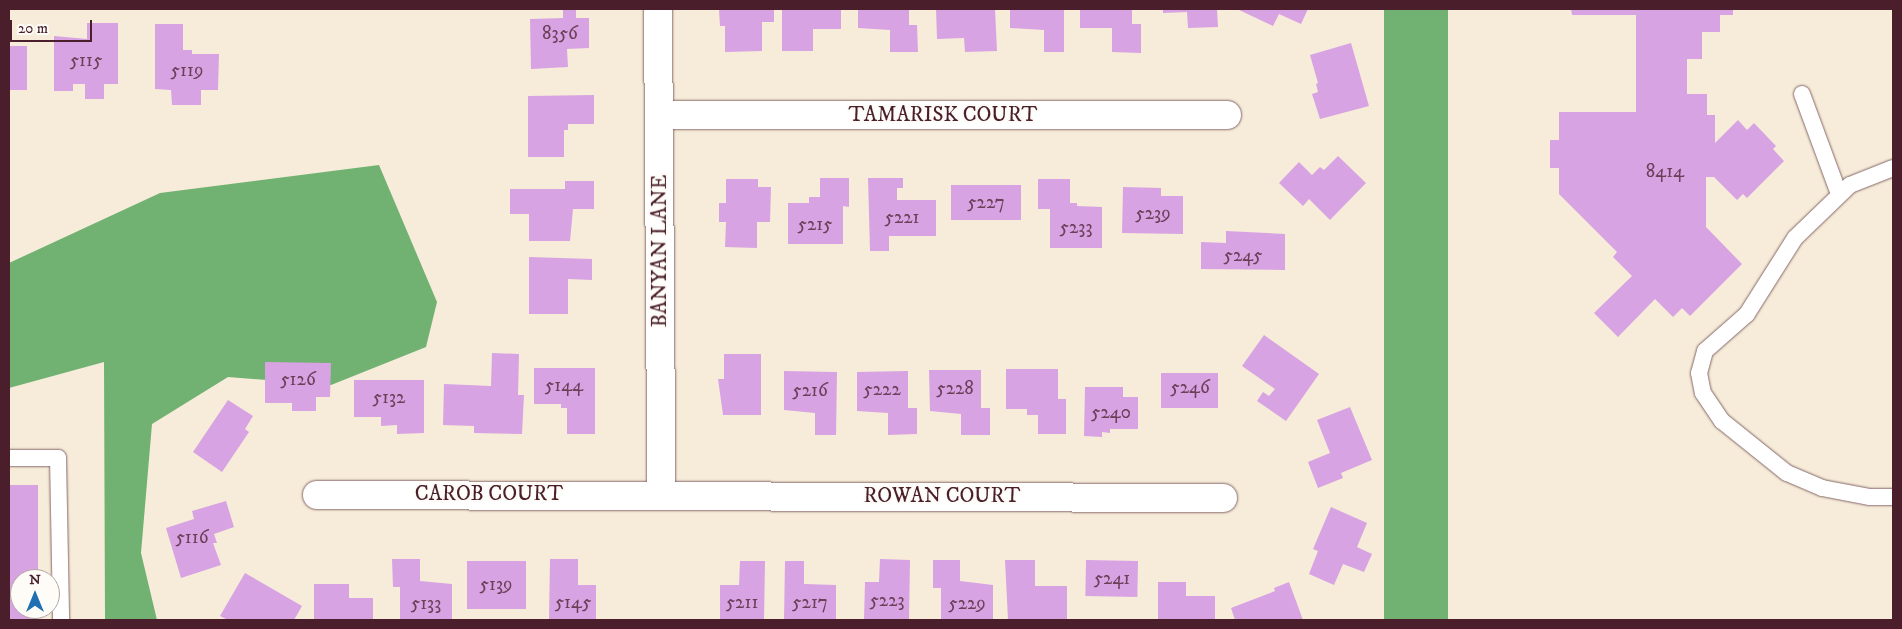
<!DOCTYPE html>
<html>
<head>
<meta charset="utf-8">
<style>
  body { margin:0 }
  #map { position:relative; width:1902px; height:629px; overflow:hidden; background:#f6ecd9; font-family:"IM FELL DW Pica",serif }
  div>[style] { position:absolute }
  .forest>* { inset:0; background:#71b172; transform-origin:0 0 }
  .building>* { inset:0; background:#d7a3e3; transform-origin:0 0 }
  .roads { filter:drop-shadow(0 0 1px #866768) drop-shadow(0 0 1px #866768) }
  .service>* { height:16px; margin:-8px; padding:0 8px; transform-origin:8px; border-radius:8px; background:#fff }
  .minor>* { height:28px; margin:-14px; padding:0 14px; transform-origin:14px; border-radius:14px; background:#fff }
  span { translate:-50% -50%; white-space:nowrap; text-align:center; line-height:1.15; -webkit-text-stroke:4.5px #fdfcf7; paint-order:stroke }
  .number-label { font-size:19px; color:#6d4059 }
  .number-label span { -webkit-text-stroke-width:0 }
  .street-label { font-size:21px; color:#4a1f2b }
  .frame { position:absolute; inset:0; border:10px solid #4a1f2b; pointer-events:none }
  .north { position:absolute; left:10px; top:569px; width:50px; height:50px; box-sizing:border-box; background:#fdfcf7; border:1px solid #b5a4a5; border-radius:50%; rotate:0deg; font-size:14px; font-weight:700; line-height:20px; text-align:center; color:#4a1f2b }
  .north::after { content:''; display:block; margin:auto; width:18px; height:22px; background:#1f6fb2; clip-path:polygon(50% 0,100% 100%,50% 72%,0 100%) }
  .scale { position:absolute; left:10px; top:20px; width:82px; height:22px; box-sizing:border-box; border:2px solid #4a1f2b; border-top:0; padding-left:6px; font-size:15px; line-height:18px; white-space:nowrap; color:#4a1f2b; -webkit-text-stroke:4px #fdfcf7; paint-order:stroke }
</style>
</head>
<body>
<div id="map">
  <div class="forest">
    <div style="left:1384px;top:9px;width:64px;height:611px"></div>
    <div style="clip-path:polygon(379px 165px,437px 302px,426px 347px,331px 385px,228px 377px,152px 424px,141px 553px,157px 620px,105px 620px,104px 362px,9px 388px,9px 263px,160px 193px)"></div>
  </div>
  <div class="building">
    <div style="clip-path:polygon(563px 9px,576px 9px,576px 18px,589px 18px,589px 48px,567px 49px,568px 67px,531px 69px,530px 19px,563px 18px)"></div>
    <div style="clip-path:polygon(719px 9px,774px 9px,774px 22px,762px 22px,762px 51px,725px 52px,725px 26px,720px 26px)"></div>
    <div style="clip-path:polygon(782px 9px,841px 9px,841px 29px,813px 29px,813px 51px,782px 51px)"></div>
    <div style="clip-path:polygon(858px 9px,909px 9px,909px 25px,917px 25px,918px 52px,890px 52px,890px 30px,858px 28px)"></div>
    <div style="clip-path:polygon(936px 9px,995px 9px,997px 51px,965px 52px,964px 38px,937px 39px)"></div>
    <div style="clip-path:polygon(1010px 9px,1064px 9px,1064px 52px,1044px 52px,1044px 30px,1010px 28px)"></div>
    <div style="clip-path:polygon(1080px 9px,1132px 9px,1132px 24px,1141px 24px,1141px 53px,1112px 52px,1112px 28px,1080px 28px)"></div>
    <div style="clip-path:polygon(1163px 9px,1217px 9px,1218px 27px,1188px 28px,1187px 12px,1163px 13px)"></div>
    <div style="clip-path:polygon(1237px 9px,1308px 9px,1301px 24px,1279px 14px,1273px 26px)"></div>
    <div style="clip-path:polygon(1571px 9px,1733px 9px,1733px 15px,1720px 15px,1720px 32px,1702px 32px,1702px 59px,1687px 59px,1687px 94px,1707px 94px,1707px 115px,1715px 115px,1715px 143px,1738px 120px,1747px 130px,1754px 123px,1776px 146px,1773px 149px,1784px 161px,1747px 198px,1743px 194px,1737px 200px,1714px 177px,1706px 177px,1706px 227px,1742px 264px,1690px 316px,1682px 308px,1673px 317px,1655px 299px,1618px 337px,1594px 313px,1632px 276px,1613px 257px,1617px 252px,1559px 194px,1559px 168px,1550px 168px,1550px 140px,1559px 140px,1559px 112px,1636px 112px,1636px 15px,1572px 15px)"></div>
    <div style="clip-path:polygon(87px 23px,118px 23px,118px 84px,104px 84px,104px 99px,85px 99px,85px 84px,73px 84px,73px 91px,54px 91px,54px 36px,87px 39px)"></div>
    <div style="clip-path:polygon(155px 24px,183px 24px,183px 50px,192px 50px,192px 54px,219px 54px,218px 90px,201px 90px,201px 105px,172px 105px,171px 90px,155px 89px)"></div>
    <div style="clip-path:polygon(1351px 43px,1369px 106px,1320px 119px,1312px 94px,1318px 92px,1316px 84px,1318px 83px,1310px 55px)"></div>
    <div style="left:27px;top:46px;width:44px;height:18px;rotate:90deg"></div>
    <div style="clip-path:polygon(594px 95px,594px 124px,568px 124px,568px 130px,564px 130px,564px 157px,528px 157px,528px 96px)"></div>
    <div style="clip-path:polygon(1338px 156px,1366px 183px,1330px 220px,1309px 199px,1303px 206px,1279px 183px,1299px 162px,1312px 175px,1320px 167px,1324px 170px)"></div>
    <div style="clip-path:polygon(820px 178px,849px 178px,849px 207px,843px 206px,843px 244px,788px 244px,788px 203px,809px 203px,809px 197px,820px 197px)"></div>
    <div style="clip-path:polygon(868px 178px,903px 178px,903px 188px,897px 188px,897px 200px,936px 200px,936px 236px,889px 236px,889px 251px,870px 251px)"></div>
    <div style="clip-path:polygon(726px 179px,758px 179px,758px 187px,771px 187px,770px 222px,757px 222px,757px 248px,725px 247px,726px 222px,719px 222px,719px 203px,726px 203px)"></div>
    <div style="clip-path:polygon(1038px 179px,1070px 179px,1070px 203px,1077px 203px,1077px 206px,1102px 207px,1102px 248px,1050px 248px,1050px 209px,1038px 209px)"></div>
    <div style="clip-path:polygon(565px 181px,594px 181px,594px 209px,573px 209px,570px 241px,529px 241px,529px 214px,510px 214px,510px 189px,565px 189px)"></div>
    <div style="left:951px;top:185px;width:70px;height:35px"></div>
    <div style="clip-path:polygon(1123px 187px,1161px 188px,1161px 196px,1183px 196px,1183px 234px,1122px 233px)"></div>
    <div style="clip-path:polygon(1226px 231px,1285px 234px,1285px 270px,1201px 269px,1201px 242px,1226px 243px)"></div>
    <div style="clip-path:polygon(529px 257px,592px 259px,592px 280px,568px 279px,568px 314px,529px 314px)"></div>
    <div style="clip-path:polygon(1264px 335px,1319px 374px,1286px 421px,1257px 401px,1263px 392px,1269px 396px,1275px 389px,1242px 366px)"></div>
    <div style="clip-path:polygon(492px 353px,519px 354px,518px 395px,524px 395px,522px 434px,474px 433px,474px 426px,443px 425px,444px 384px,491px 386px)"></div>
    <div style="clip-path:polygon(724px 354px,761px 354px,761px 415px,723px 415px,718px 379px,724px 379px)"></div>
    <div style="clip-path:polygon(265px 362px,331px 363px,330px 397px,316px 397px,316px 411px,292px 411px,292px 403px,265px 403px)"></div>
    <div style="clip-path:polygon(534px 368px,595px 368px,595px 434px,567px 434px,567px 408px,561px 408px,561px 404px,534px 404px)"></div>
    <div style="clip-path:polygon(1006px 369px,1058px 369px,1058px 399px,1066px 399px,1066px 434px,1038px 434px,1038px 415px,1027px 415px,1027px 409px,1006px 409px)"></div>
    <div style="clip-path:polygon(929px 370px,981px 370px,981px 408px,990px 408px,990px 435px,961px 435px,961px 414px,930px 411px)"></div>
    <div style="clip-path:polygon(784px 371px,837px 372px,836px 435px,815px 435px,815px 413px,784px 410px)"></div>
    <div style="clip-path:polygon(908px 371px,908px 408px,917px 408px,917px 434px,888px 435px,888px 413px,857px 411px,857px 372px)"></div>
    <div style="left:1161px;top:373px;width:57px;height:35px"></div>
    <div style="clip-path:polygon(354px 380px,424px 380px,424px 433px,397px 434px,397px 425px,381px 426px,381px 417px,354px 417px)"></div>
    <div style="clip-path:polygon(1085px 387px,1123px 387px,1123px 397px,1138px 397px,1138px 429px,1110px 429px,1110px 433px,1102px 432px,1102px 437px,1084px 436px)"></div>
    <div style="clip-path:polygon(228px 400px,253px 416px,245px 429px,249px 432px,222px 472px,193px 452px)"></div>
    <div style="clip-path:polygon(1350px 407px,1372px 460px,1341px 473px,1343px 478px,1318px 488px,1308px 462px,1330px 453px,1317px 420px)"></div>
    <div style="clip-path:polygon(9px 485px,38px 485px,38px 579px,20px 579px,20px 609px,37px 609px,37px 620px,9px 620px)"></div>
    <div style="clip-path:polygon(226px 501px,234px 527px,214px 534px,217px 543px,213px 543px,221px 565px,181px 578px,166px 528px,194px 519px,192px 511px)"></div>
    <div style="clip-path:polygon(1331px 507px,1367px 523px,1357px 547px,1372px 554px,1364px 572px,1343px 564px,1334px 585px,1309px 574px,1318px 551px,1313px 549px)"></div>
    <div style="clip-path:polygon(392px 559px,420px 559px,420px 581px,452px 584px,452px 620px,400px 620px,400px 587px,393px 587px)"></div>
    <div style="clip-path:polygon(550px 559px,578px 559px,578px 585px,596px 585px,596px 620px,549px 620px)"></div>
    <div style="clip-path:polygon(880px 559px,910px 560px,909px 620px,864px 620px,865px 582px,879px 582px)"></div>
    <div style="clip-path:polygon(933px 560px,960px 560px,960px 581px,993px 585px,993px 620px,941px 620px,941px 588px,933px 588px)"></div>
    <div style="clip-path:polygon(1005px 560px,1035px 560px,1035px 586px,1067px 586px,1067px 620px,1008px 620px)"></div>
    <div style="left:1086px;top:560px;width:52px;height:36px;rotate:1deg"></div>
    <div style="left:467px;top:561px;width:59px;height:48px"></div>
    <div style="clip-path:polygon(740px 561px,765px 561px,764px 620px,720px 620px,720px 585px,739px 585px)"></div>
    <div style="clip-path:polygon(785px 561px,804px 561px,804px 584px,836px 585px,836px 620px,784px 620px)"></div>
    <div style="clip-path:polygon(245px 573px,302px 606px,294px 620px,228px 620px,220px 616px)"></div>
    <div style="clip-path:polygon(1158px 582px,1186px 582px,1186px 596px,1215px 596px,1215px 620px,1158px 620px)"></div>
    <div style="clip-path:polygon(1289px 582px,1303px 620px,1235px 620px,1231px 608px,1275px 591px,1274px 588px)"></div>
    <div style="clip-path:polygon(314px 584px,349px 584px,349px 598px,373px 598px,373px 620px,314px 620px)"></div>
  </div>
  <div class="roads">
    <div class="service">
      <div style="left:1802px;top:94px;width:107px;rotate:69.7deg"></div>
      <div style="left:1893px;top:168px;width:46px;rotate:158.4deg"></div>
      <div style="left:1850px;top:185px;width:76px;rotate:136.1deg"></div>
      <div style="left:1795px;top:238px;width:90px;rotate:122.3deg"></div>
      <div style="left:1747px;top:314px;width:56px;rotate:138.6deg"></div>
      <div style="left:1705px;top:351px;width:23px;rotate:105deg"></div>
      <div style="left:1699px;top:373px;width:20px;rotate:79deg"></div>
      <div style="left:1703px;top:393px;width:34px;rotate:56deg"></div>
      <div style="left:1722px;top:421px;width:83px;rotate:38.7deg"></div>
      <div style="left:1787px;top:473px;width:38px;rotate:23deg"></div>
      <div style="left:1822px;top:488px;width:49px;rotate:10.6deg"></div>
      <div style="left:1870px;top:497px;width:23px"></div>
      <div style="left:9px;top:458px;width:49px"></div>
      <div style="left:58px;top:458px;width:162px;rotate:88.9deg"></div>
    </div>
    <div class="minor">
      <div style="left:658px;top:9px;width:485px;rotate:89.6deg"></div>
      <div style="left:660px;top:115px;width:567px"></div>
      <div style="left:317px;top:495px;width:906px;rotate:0.19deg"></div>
    </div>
  </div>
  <div class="number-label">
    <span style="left:560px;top:34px">8356</span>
    <span style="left:86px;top:61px">5115</span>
    <span style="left:187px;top:71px">5119</span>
    <span style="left:1665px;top:172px">8414</span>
    <span style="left:986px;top:203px">5227</span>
    <span style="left:1153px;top:214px">5239</span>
    <span style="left:902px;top:218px">5221</span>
    <span style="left:815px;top:225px">5215</span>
    <span style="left:1076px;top:228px">5233</span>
    <span style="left:1243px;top:256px">5245</span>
    <span style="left:298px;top:380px">5126</span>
    <span style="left:564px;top:386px">5144</span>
    <span style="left:1190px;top:388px">5246</span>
    <span style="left:955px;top:389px">5228</span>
    <span style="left:882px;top:390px">5222</span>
    <span style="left:810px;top:391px">5216</span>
    <span style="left:389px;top:398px">5132</span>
    <span style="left:1111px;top:413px">5240</span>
    <span style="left:192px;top:538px">5116</span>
    <span style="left:1112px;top:579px">5241</span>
    <span style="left:496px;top:585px">5139</span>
    <span style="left:887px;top:601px">5223</span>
    <span style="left:573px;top:603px">5145</span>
    <span style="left:742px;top:603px">5211</span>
    <span style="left:810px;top:603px">5217</span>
    <span style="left:426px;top:604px">5133</span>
    <span style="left:967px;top:604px">5229</span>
  </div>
  <div class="street-label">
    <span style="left:943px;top:115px">TAMARISK COURT</span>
    <span style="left:660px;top:251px;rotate:-90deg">BANYAN LANE</span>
    <span style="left:489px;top:494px">CAROB COURT</span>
    <span style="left:942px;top:496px">ROWAN COURT</span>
  </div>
  <div class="frame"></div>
  <div class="north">N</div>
  <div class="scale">20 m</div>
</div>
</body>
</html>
